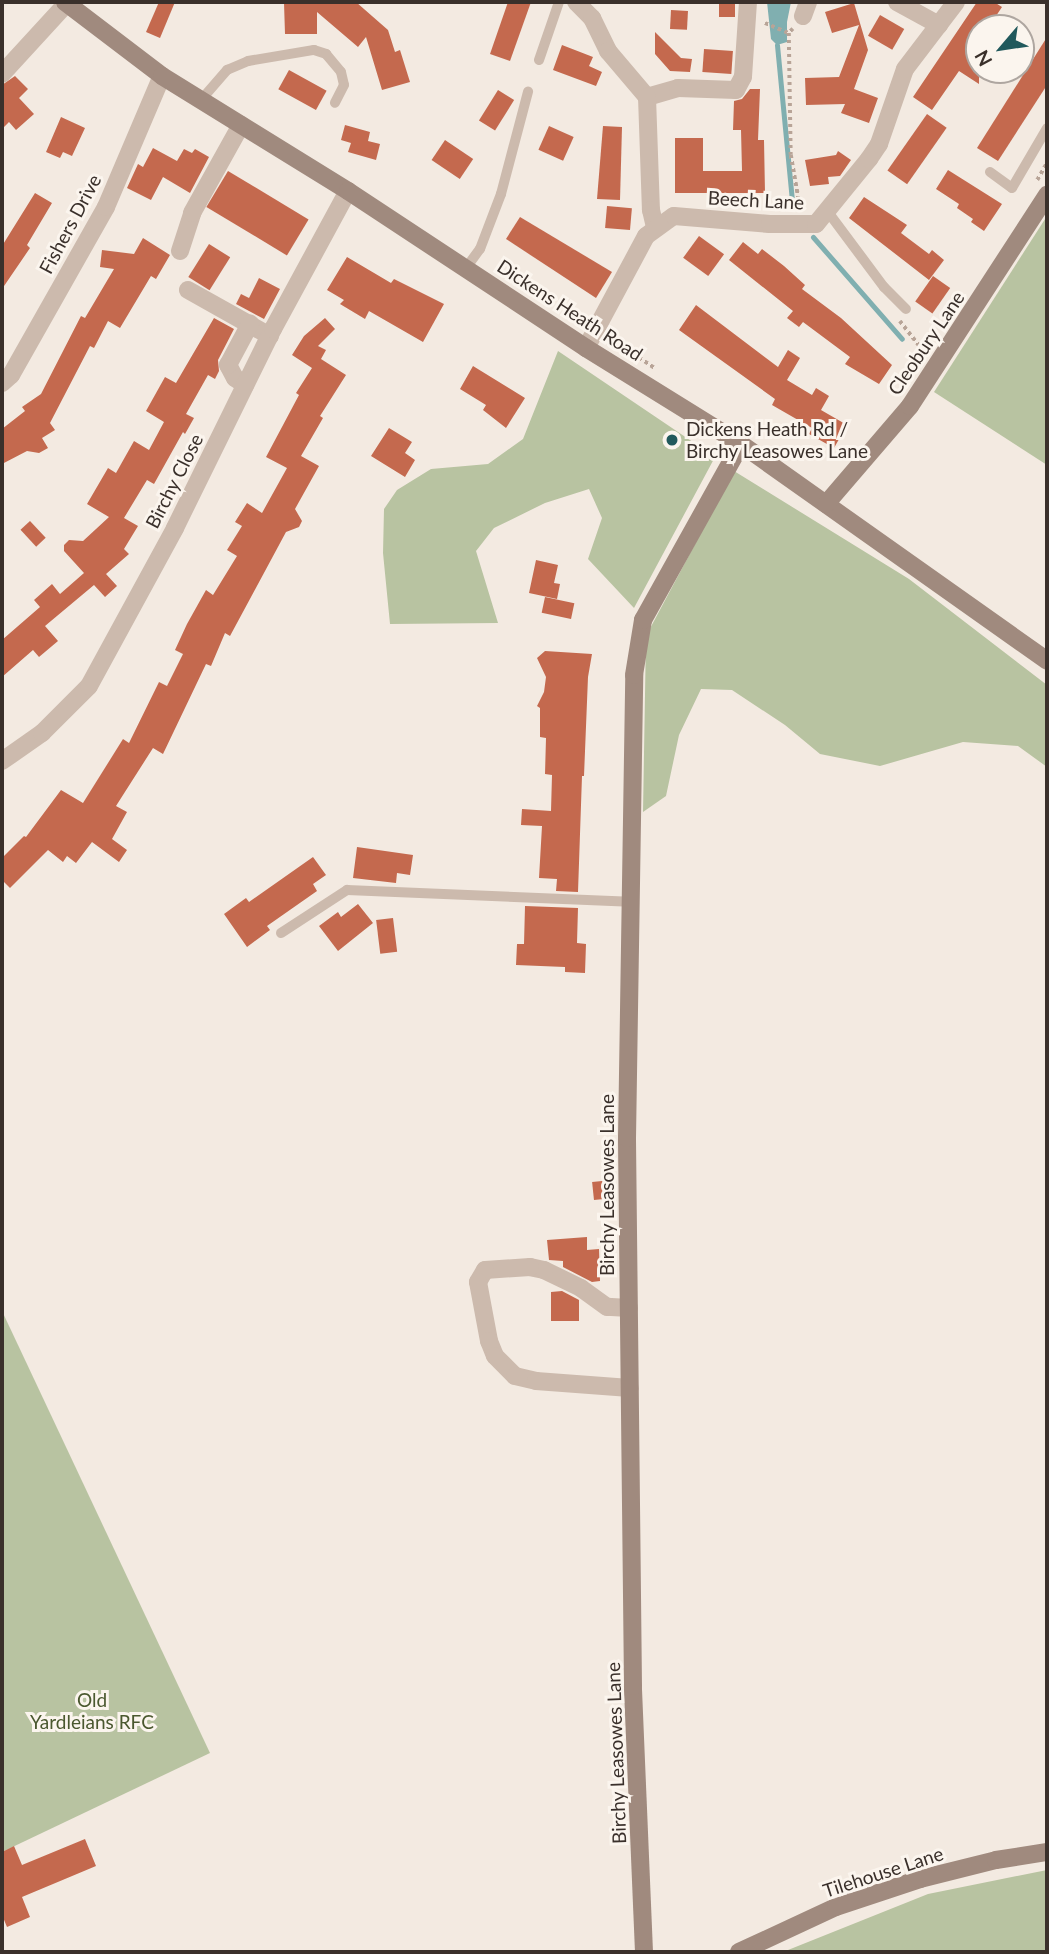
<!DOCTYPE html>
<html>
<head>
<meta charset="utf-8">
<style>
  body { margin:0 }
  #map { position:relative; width:1049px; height:1954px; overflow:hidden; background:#f3eae1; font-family:Lato,sans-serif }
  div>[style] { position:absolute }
  .green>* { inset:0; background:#b8c3a1 }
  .water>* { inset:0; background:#80afb0 }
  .stream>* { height:5px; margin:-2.5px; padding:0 2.5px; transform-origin:2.5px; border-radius:2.5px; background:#80afb0 }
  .building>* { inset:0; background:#c4694e; transform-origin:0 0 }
  .path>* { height:3.5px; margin-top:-1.75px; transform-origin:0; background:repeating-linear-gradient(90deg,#b8a497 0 3.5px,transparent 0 7px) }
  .lane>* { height:10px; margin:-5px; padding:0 5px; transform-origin:5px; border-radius:5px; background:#ccbaad }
  .street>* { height:18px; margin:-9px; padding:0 9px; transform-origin:9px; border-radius:9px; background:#ccbaad }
  .secondary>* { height:18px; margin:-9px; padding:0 9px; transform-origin:9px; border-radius:9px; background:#a08a7e }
  .dots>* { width:19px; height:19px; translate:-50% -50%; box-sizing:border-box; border:4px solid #fbf5ee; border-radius:50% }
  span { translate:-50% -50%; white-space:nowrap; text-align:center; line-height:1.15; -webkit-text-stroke:6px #fbf5ee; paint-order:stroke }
  .street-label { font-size:19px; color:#3a302b }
  .poi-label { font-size:19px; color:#3a302b }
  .left { translate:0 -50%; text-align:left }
  .park-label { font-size:19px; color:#4a582f }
  .frame { position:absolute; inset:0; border:4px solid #3a302b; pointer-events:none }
  .north { position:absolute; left:965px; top:14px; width:70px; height:70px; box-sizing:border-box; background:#fbf5ee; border:2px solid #aea6a0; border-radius:50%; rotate:241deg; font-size:19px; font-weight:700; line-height:28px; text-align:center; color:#3a302b }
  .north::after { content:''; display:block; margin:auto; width:24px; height:32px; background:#21595c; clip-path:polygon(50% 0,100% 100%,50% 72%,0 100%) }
</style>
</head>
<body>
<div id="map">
  <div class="green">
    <div style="clip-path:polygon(1047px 216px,1047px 465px,934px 392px)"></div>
    <div style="clip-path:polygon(558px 351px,715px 457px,634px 608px,588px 559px,602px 518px,589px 489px,545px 503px,494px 528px,476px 551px,498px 623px,390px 624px,383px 553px,384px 509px,397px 490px,431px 469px,488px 464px,523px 439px)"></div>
    <div style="clip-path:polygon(734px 471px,909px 579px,1047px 685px,1047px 767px,1018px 746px,963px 742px,880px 766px,820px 754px,785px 725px,732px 690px,701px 689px,679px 735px,666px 796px,643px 812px,646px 636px)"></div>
    <div style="clip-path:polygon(2px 1311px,210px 1753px,2px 1852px)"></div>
    <div style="clip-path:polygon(1047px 1870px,1047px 1952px,783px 1952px,928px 1894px)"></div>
  </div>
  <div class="water">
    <div style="clip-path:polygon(767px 2px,791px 2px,787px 22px,787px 42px,777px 45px,771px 39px)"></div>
  </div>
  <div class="stream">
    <div style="left:777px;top:45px;width:157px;rotate:84.5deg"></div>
    <div style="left:813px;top:237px;width:135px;rotate:48.9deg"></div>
  </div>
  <div class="building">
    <div style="clip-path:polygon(159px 2px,175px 2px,160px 38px,146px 32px)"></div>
    <div style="clip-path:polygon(356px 2px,388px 30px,395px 52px,400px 50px,410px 82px,382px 90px,366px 37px,358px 47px,317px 12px,317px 34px,285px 34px,284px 3px)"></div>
    <div style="clip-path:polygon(508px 2px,531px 2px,510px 61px,490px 54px)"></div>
    <div style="left:719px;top:2px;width:16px;height:15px"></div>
    <div style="clip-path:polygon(977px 2px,994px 2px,1002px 7px,994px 19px,1008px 28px,979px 28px,979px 84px,959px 71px,932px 110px,913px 97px)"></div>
    <div style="clip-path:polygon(854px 3px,868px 50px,854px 89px,878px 98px,869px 123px,841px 113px,845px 104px,806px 105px,805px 78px,839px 77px,859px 25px,832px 33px,825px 12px)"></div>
    <div style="left:671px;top:10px;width:17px;height:19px;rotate:3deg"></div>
    <div style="left:880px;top:15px;width:28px;height:24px;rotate:30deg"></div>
    <div style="clip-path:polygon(655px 32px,681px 58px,692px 59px,690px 72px,670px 71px,655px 54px)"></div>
    <div style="clip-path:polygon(1047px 37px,1047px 85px,998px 161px,977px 148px)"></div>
    <div style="clip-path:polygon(562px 45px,593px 57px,589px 66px,602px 72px,596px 86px,553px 70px)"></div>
    <div style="left:704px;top:49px;width:29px;height:23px;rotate:4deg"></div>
    <div style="left:289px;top:70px;width:43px;height:22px;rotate:29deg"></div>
    <div style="clip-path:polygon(15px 76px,28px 89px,19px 98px,34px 114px,16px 130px,9px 122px,2px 129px,2px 85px)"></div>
    <div style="clip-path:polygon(750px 89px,760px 89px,758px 140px,764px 140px,765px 193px,675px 193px,675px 138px,703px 138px,703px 171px,742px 171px,741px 130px,733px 130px,734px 101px,742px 99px)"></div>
    <div style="left:498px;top:90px;width:19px;height:36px;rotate:32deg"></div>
    <div style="left:927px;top:114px;width:24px;height:69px;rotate:35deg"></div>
    <div style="clip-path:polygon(61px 117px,85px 128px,72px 156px,63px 152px,60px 158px,46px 152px)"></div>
    <div style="clip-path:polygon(345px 125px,370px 132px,368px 141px,380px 144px,376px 160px,348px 152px,351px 143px,341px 140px)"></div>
    <div style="left:549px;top:126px;width:27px;height:26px;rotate:24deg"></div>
    <div style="clip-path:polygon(603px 126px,622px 127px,620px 200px,597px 199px)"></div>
    <div style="left:445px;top:140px;width:34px;height:24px;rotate:34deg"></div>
    <div style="clip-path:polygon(153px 148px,177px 161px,184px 149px,192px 153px,195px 149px,209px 157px,190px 193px,163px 177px,151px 200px,127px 188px,138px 164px,143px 167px)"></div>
    <div style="clip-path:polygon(838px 151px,851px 160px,840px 176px,828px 177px,829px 184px,810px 186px,805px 160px,836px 155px)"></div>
    <div style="clip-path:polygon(948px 170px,1002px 204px,984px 231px,971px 222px,973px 219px,957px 208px,959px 204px,936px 189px)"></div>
    <div style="left:228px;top:171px;width:94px;height:42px;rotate:31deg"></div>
    <div style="clip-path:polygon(35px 193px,52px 203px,27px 245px,30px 248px,2px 289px,2px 246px)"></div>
    <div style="clip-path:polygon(864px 197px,907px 225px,901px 233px,929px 254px,932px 250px,944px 260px,929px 280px,849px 218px)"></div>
    <div style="left:607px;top:206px;width:25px;height:22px;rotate:5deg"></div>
    <div style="clip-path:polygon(520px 217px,612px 272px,596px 298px,506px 239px)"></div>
    <div style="left:699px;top:236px;width:31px;height:27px;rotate:36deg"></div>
    <div style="clip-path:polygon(143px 238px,170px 255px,156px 279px,151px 276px,120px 328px,108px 321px,94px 348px,90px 346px,50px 423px,55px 430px,42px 438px,48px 448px,39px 453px,27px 451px,2px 464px,2px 429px,25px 411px,22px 407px,41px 394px,81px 316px,85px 318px,114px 269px,100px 267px,102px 250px,134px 254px)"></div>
    <div style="clip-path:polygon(743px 242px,758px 254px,762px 249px,784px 266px,805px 285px,802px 289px,841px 318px,892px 365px,879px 384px,845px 364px,850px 357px,803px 322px,799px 327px,787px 318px,793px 311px,729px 260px)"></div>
    <div style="left:209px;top:244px;width:25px;height:39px;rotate:32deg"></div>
    <div style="clip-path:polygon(347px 257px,391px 283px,394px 279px,444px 304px,423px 342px,369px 311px,365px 319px,340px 304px,344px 300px,327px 290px)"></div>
    <div style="left:933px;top:276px;width:21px;height:31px;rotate:35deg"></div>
    <div style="clip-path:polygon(259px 278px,280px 289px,264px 319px,236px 304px,241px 294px,249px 298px)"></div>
    <div style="clip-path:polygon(696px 305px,778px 367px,788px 350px,800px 358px,787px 380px,812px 395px,816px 388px,829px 396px,821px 410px,847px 425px,834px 448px,809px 434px,812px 428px,772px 405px,775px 399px,679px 330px)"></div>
    <div style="clip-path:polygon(214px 318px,234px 329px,218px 360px,219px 371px,215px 379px,208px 375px,186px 414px,194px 418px,185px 434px,183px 432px,154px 484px,147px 480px,124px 518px,138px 526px,124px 549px,129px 554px,106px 574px,117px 586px,105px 597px,94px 585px,45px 626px,58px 641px,39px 657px,33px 650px,2px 677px,2px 640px,40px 607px,34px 600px,52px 584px,60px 594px,84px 573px,64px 551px,64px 545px,69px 540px,83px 541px,109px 517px,87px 504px,108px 468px,116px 473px,134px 441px,149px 450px,164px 422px,146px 411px,165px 377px,176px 383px)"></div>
    <div style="clip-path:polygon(325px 318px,335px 329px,318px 346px,326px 350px,321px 359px,346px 375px,320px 416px,323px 418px,301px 456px,319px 466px,295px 509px,302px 521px,299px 527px,286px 532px,230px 636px,225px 633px,211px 666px,206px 664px,163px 754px,153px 748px,116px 806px,127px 812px,112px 839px,127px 850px,119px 862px,92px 842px,76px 863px,67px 856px,63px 862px,48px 850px,10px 888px,2px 880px,2px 858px,24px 836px,26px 837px,61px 790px,83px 803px,123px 739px,129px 743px,159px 682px,167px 686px,183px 654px,175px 650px,187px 624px,206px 590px,213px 595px,237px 556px,227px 550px,242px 526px,235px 522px,247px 503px,262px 513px,287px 468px,266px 457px,299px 395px,296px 393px,312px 368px,292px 355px,304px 336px)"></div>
    <div style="clip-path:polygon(473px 366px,525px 398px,506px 428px,483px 410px,486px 405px,460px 389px)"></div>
    <div style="clip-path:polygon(389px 428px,412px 442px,405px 453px,415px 460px,405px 477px,371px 456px)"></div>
    <div style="left:30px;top:521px;width:23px;height:13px;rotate:47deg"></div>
    <div style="clip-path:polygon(536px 560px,558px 565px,554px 583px,560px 584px,557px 599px,529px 593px)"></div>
    <div style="left:545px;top:597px;width:30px;height:16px;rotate:12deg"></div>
    <div style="clip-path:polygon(545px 651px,592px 654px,588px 677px,584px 776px,582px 776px,578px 892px,556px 891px,557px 879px,539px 878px,542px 826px,521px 825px,522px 809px,551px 811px,552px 775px,545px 774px,546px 738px,540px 737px,540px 708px,537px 706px,544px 692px,546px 677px,537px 658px)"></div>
    <div style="clip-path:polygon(357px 847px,413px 855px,410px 875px,397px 873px,396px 883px,353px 878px)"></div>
    <div style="clip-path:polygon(313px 857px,326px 875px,313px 884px,317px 891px,267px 926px,270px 930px,247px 947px,224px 914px,246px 898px,249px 902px)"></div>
    <div style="clip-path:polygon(358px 904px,373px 923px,338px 951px,319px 926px,338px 912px,341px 917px)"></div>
    <div style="clip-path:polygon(525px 906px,578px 908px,577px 943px,586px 944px,585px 973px,565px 972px,565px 967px,516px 965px,517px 944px,524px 944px)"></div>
    <div style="left:393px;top:918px;width:34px;height:17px;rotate:83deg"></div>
    <div style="left:612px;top:1180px;width:18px;height:20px;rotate:84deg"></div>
    <div style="clip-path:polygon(587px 1237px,587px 1250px,599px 1249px,600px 1281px,592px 1282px,563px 1267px,563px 1261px,549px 1260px,547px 1240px)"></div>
    <div style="clip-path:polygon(562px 1291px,579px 1300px,579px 1321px,551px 1321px,551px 1292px)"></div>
    <div style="clip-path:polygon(85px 1839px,96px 1866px,22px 1897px,30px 1917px,7px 1927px,2px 1915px,2px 1852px,14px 1846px,22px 1865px)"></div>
  </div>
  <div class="path">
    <div style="left:765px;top:23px;width:26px;rotate:23deg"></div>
    <div style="left:793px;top:29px;width:6px;rotate:135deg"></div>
    <div style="left:789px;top:33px;width:122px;rotate:89.1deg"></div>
    <div style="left:791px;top:155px;width:47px;rotate:80.1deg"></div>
    <div style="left:799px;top:201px;width:6px;rotate:51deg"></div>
    <div style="left:1037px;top:180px;width:20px;rotate:-60deg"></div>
    <div style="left:900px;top:321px;width:41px;rotate:52deg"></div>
    <div style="left:610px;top:338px;width:55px;rotate:34deg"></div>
  </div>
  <div class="lane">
    <div style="left:539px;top:60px;width:61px;rotate:-71deg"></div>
    <div style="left:201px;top:100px;width:40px;rotate:-49deg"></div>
    <div style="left:227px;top:70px;width:23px;rotate:-23deg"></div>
    <div style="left:248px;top:61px;width:67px;rotate:-9.5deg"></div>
    <div style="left:314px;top:50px;width:13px;rotate:18deg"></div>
    <div style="left:326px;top:54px;width:23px;rotate:50deg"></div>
    <div style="left:341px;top:72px;width:13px;rotate:77deg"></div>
    <div style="left:344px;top:85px;width:20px;rotate:117deg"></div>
    <div style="left:990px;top:172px;width:27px;rotate:36deg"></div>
    <div style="left:1012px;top:188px;width:69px;rotate:-59.7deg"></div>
    <div style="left:828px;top:212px;width:94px;rotate:53.3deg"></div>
    <div style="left:884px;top:287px;width:31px;rotate:45deg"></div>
    <div style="left:466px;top:268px;width:24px;rotate:-54deg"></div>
    <div style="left:480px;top:249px;width:59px;rotate:-69.1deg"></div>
    <div style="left:501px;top:194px;width:106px;rotate:-75.2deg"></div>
    <div style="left:281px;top:933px;width:79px;rotate:-33.1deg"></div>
    <div style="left:347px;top:890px;width:283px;rotate:2.4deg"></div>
  </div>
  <div class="street">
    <div style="left:576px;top:2px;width:23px;rotate:45deg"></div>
    <div style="left:592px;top:18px;width:37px;rotate:64deg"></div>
    <div style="left:608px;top:51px;width:60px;rotate:49.7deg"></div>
    <div style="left:647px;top:97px;width:32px;rotate:-16deg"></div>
    <div style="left:678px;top:88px;width:58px;rotate:2deg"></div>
    <div style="left:736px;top:90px;width:15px;rotate:-62deg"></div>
    <div style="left:743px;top:77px;width:75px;rotate:-86.2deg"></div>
    <div style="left:897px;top:2px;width:48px;rotate:28.7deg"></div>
    <div style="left:803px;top:16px;width:15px;rotate:-70deg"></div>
    <div style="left:2px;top:74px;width:96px;rotate:-47.5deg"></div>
    <div style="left:647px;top:97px;width:113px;rotate:88deg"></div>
    <div style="left:651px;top:210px;width:17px;rotate:77deg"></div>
    <div style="left:180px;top:251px;width:40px;rotate:-72deg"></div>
    <div style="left:192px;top:213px;width:101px;rotate:-60.9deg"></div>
    <div style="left:188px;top:290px;width:94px;rotate:29.3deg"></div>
    <div style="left:586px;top:348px;width:127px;rotate:-61.8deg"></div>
    <div style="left:646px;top:236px;width:34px;rotate:-36deg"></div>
    <div style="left:674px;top:216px;width:96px;rotate:4.8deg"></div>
    <div style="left:770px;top:224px;width:46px"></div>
    <div style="left:816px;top:224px;width:84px;rotate:-50.8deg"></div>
    <div style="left:869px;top:159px;width:18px;rotate:-56deg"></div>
    <div style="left:879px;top:144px;width:79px;rotate:-70.9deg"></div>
    <div style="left:905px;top:69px;width:84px;rotate:-52.7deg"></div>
    <div style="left:2px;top:383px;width:12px;rotate:-42deg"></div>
    <div style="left:11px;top:375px;width:193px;rotate:-60.5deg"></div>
    <div style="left:106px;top:207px;width:142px;rotate:-66.9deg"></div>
    <div style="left:245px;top:385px;width:12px;rotate:-145deg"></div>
    <div style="left:235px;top:378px;width:15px;rotate:-118deg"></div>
    <div style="left:228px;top:365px;width:47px;rotate:-61.8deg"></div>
    <div style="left:2px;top:761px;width:49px;rotate:-35deg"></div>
    <div style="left:42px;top:733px;width:66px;rotate:-45deg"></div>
    <div style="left:89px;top:686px;width:180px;rotate:-61.4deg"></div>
    <div style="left:175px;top:528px;width:222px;rotate:-63.8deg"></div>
    <div style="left:273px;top:329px;width:157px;rotate:-61.5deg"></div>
    <div style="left:629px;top:1308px;width:22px;rotate:-177deg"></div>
    <div style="left:607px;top:1307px;width:32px;rotate:-144deg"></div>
    <div style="left:581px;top:1288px;width:41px;rotate:-154.1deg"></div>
    <div style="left:544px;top:1270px;width:14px;rotate:-168deg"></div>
    <div style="left:530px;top:1267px;width:45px;rotate:176.2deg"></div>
    <div style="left:485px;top:1270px;width:14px;rotate:120deg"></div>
    <div style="left:478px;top:1282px;width:60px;rotate:79.4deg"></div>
    <div style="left:489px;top:1341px;width:16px;rotate:68deg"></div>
    <div style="left:495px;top:1356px;width:28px;rotate:45deg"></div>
    <div style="left:515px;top:1376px;width:22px;rotate:13deg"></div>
    <div style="left:536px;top:1381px;width:94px;rotate:4.3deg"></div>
  </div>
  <div class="secondary">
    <div style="left:65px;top:2px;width:122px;rotate:37.3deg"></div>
    <div style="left:162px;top:76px;width:219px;rotate:31.7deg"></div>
    <div style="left:348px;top:191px;width:285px;rotate:33.4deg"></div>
    <div style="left:586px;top:348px;width:182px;rotate:31.8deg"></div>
    <div style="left:741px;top:444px;width:375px;rotate:35.3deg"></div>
    <div style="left:826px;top:504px;width:129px;rotate:-49.4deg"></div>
    <div style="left:910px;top:406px;width:252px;rotate:-57deg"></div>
    <div style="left:644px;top:1952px;width:266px;rotate:-92.4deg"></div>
    <div style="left:633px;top:1686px;width:548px;rotate:-90.63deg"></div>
    <div style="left:627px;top:1138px;width:463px;rotate:-89.1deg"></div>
    <div style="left:634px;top:675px;width:56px;rotate:-80.7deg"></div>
    <div style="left:643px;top:620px;width:201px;rotate:-60.9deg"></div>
    <div style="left:739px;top:1952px;width:107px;rotate:-24.9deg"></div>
    <div style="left:836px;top:1907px;width:89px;rotate:-18.4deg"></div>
    <div style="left:920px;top:1879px;width:78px;rotate:-14deg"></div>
    <div style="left:996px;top:1860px;width:52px;rotate:-8.9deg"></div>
  </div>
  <div class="dots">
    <div style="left:672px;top:440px;background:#21595c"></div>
  </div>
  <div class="street-label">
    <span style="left:756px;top:200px;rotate:3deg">Beech Lane</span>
    <span style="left:70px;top:224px;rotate:-62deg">Fishers Drive</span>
    <span style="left:570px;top:310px;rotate:33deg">Dickens Heath Road</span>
    <span style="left:926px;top:343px;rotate:-56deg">Cleobury Lane</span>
    <span style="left:174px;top:481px;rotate:-63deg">Birchy Close</span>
    <span style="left:607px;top:1185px;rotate:-90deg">Birchy Leasowes Lane</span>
    <span style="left:616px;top:1753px;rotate:-92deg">Birchy Leasowes Lane</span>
    <span style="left:883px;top:1872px;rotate:-18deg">Tilehouse Lane</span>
  </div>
  <div class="poi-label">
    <span class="left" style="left:686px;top:440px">Dickens Heath Rd /<br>Birchy Leasowes Lane</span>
  </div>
  <div class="park-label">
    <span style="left:92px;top:1711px">Old<br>Yardleians RFC</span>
  </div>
  <div class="frame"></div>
  <div class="north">N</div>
</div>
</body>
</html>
